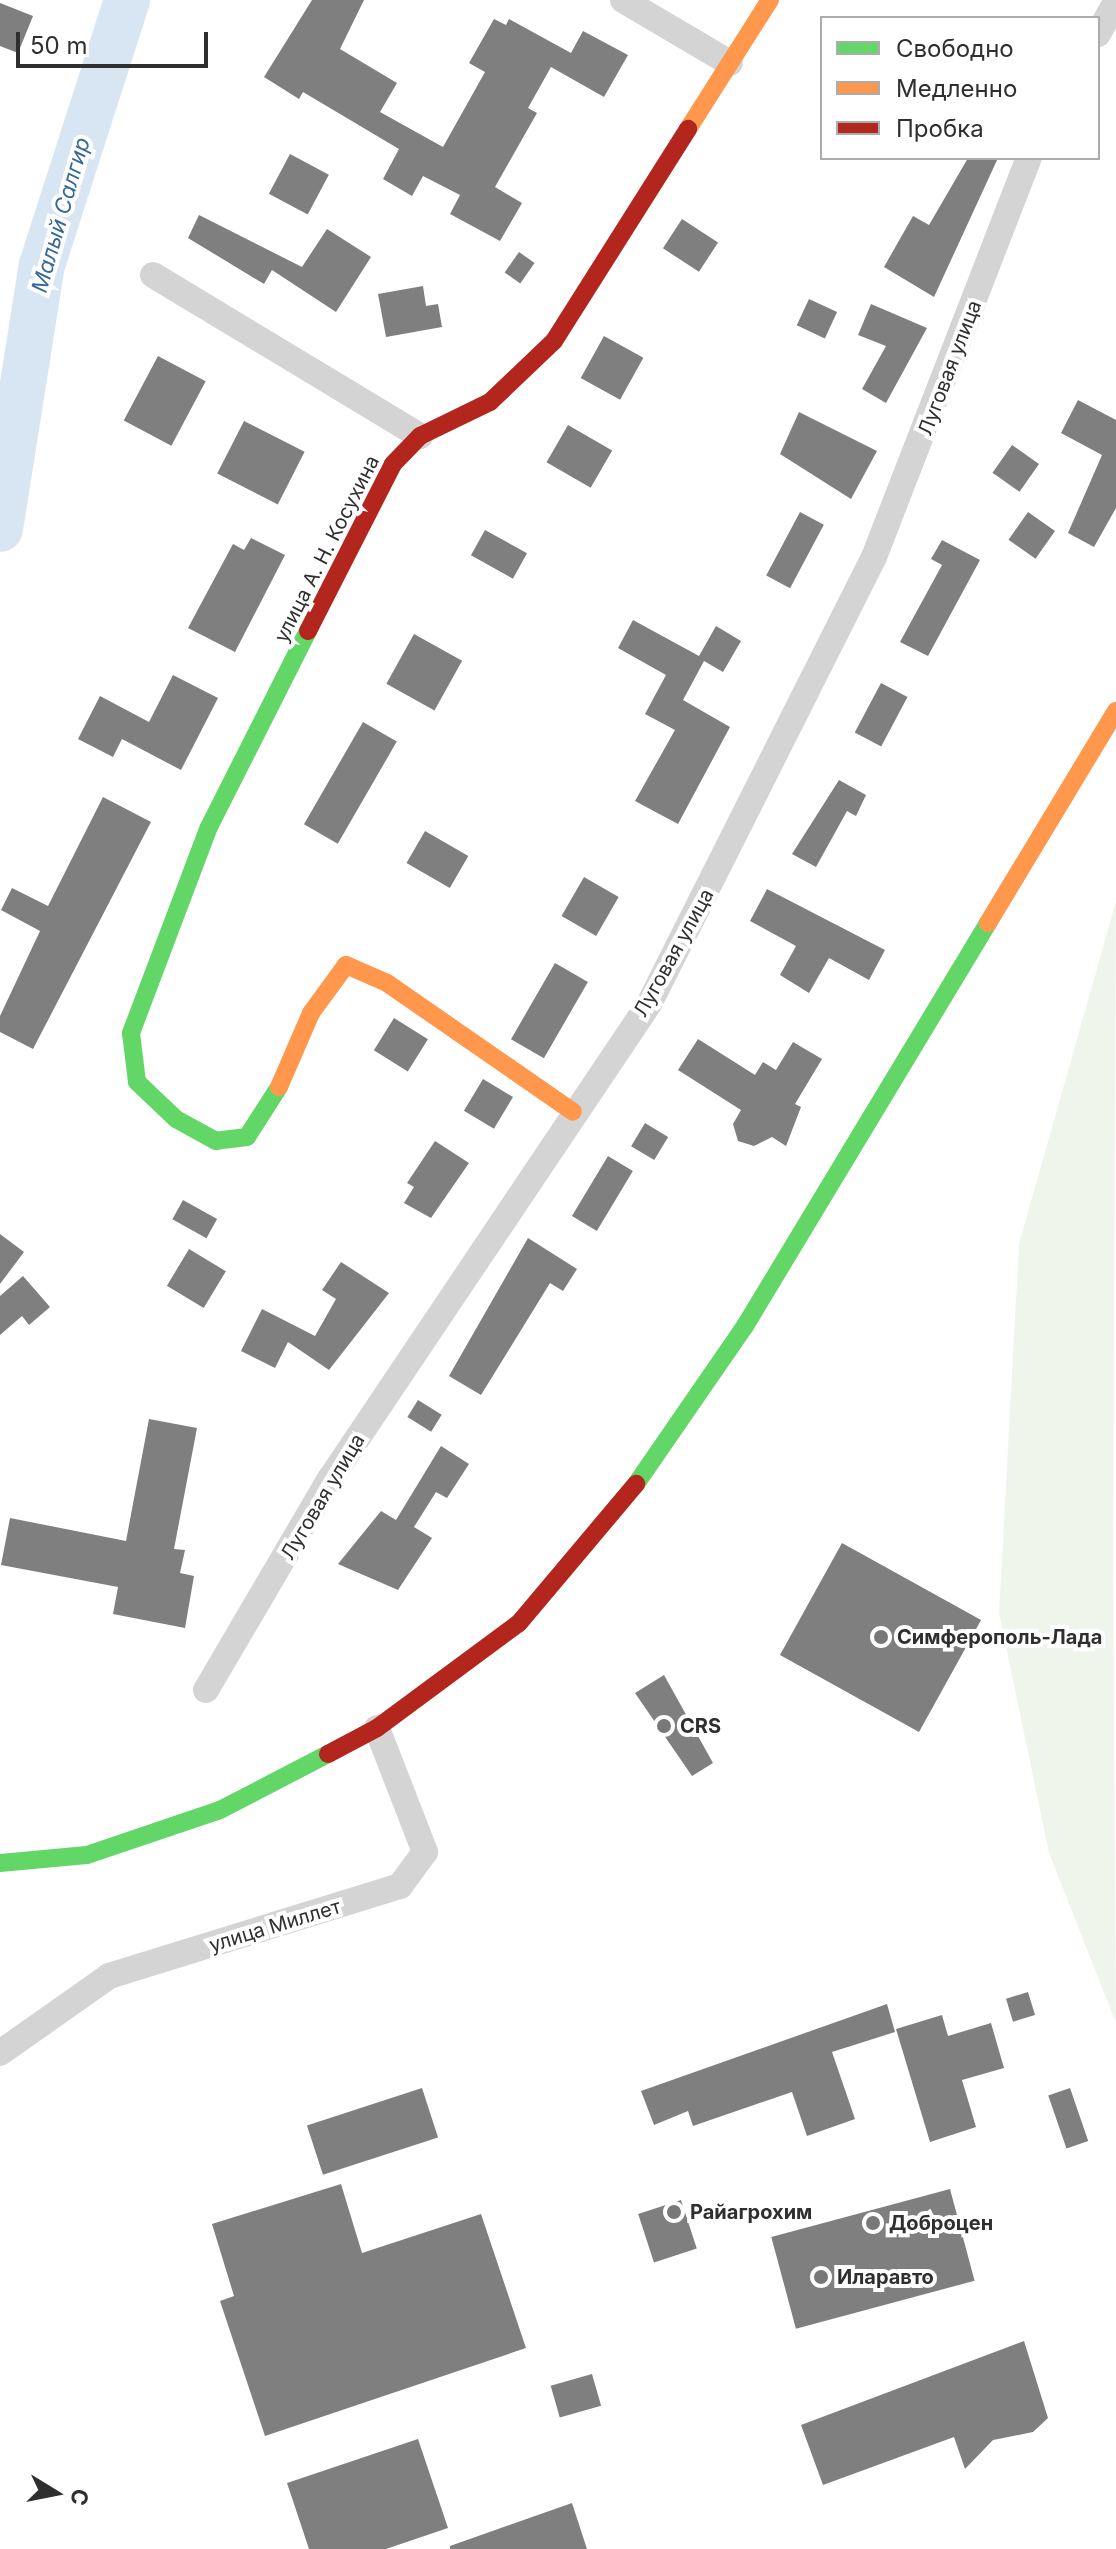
<!DOCTYPE html>
<html>
<head>
<meta charset="utf-8">
<style>
  body { margin:0 }
  #map { position:relative; width:1116px; height:2549px; overflow:hidden; background:#fff; font-family:Inter,sans-serif }
  div>[style] { position:absolute }
  .green>* { inset:0; background:#f0f5ec }
  .river>* { height:46px; margin:-23px; padding:0 23px; transform-origin:23px; border-radius:23px; background:#d8e6f4 }
  .building>* { inset:0; background:#7f7f7f; transform-origin:0 0 }
  .street>* { height:26px; margin:-13px; padding:0 13px; transform-origin:13px; border-radius:13px; background:#d4d4d4 }
  .fast>* { height:18px; margin:-9px; padding:0 9px; transform-origin:9px; border-radius:9px; background:#63d668 }
  .slow>* { height:18px; margin:-9px; padding:0 9px; transform-origin:9px; border-radius:9px; background:#ff974d }
  .jam>* { height:18px; margin:-9px; padding:0 9px; transform-origin:9px; border-radius:9px; background:#b3261e }
  .dots>* { width:22px; height:22px; translate:-50% -50%; box-sizing:border-box; border:4px solid #fff; border-radius:50% }
  span { translate:-50% -50%; white-space:nowrap; text-align:center; line-height:1.15; -webkit-text-stroke:8px #fff; paint-order:stroke }
  .street-label { font-size:20px; color:#2f2f2f }
  .poi-label { font-size:20px; color:#2f2f2f; font-weight:700 }
  .left { translate:0 -50%; text-align:left }
  .water-label { font-size:22px; color:#366898; font-style:italic }
  .legend { position:absolute; left:820px; top:16px; width:280px; height:144px; box-sizing:border-box; background:#fff; border:2px solid #acacac; margin:0; padding:10px 14px; list-style:none; font-size:24px; color:#2f2f2f }
  .legend li { display:flex; align-items:center; gap:16px; height:40px }
  .legend b { width:40px; border:2px solid #acacac }
  .north { position:absolute; left:16px; top:2453px; width:80px; height:80px; -webkit-text-stroke:6px #fff; paint-order:stroke; rotate:100deg; font-size:22px; font-weight:700; line-height:32px; text-align:center; color:#2f2f2f }
  .north::after { content:''; display:block; margin:auto; width:28px; height:36px; background:#2f2f2f; clip-path:polygon(50% 0,100% 100%,50% 72%,0 100%) }
  .scale { position:absolute; left:16px; top:32px; width:192px; height:36px; box-sizing:border-box; border:4px solid #2f2f2f; border-top:0; padding-left:10px; font-size:24px; line-height:28px; white-space:nowrap; color:#2f2f2f; -webkit-text-stroke:6px #fff; paint-order:stroke }
</style>
</head>
<body>
<div id="map">
  <div class="green">
    <div style="clip-path:polygon(1116px 901px,1113px 1556px,1116px 2023px,1049px 1853px,999px 1613px,1019px 1244px)"></div>
  </div>
  <div class="river">
    <div style="left:0;top:529px;width:267px;rotate:-81deg"></div>
    <div style="left:42px;top:265px;width:278px;rotate:-72.2deg"></div>
  </div>
  <div class="building">
    <div style="clip-path:polygon(312px 0,364px 0,340px 49px,397px 83px,380px 112px,443px 147px,485px 72px,469px 63px,494px 19px,506px 25px,509px 19px,571px 53px,583px 31px,628px 55px,604px 97px,551px 67px,528px 108px,537px 113px,495px 187px,522px 203px,500px 241px,450px 214px,460px 195px,423px 176px,412px 196px,383px 179px,399px 149px,303px 92px,299px 99px,264px 77px)"></div>
    <div style="clip-path:polygon(0 3px,33px 16px,18px 53px,0 46px)"></div>
    <div style="left:290px;top:154px;width:44px;height:45px;rotate:28deg"></div>
    <div style="clip-path:polygon(968px 158px,998px 158px,934px 297px,884px 267px,913px 216px,929px 225px)"></div>
    <div style="clip-path:polygon(199px 215px,302px 267px,327px 229px,371px 257px,336px 312px,272px 270px,264px 284px,188px 238px)"></div>
    <div style="left:682px;top:219px;width:43px;height:35px;rotate:33deg"></div>
    <div style="left:519px;top:252px;width:19px;height:25px;rotate:35deg"></div>
    <div style="clip-path:polygon(423px 286px,426px 306px,438px 304px,442px 327px,386px 337px,378px 294px)"></div>
    <div style="left:809px;top:299px;width:31px;height:29px;rotate:25deg"></div>
    <div style="clip-path:polygon(871px 304px,927px 328px,886px 403px,862px 389px,886px 346px,858px 335px)"></div>
    <div style="left:604px;top:336px;width:45px;height:48px;rotate:29deg"></div>
    <div style="left:158px;top:356px;width:54px;height:73px;rotate:28deg"></div>
    <div style="clip-path:polygon(1078px 400px,1116px 420px,1116px 508px,1094px 547px,1068px 533px,1102px 455px,1061px 433px)"></div>
    <div style="clip-path:polygon(799px 412px,877px 451px,851px 499px,780px 454px)"></div>
    <div style="left:244px;top:421px;width:68px;height:59px;rotate:27deg"></div>
    <div style="left:568px;top:425px;width:51px;height:43px;rotate:30deg"></div>
    <div style="left:1012px;top:445px;width:33px;height:34px;rotate:35deg"></div>
    <div style="left:800px;top:512px;width:27px;height:72px;rotate:28deg"></div>
    <div style="left:1028px;top:512px;width:33px;height:34px;rotate:35deg"></div>
    <div style="left:485px;top:530px;width:48px;height:29px;rotate:29deg"></div>
    <div style="clip-path:polygon(251px 538px,285px 555px,235px 652px,188px 628px,233px 544px,244px 550px)"></div>
    <div style="clip-path:polygon(942px 540px,980px 560px,928px 656px,900px 642px,942px 565px,931px 559px)"></div>
    <div style="clip-path:polygon(633px 620px,699px 656px,716px 626px,741px 641px,723px 672px,704px 661px,683px 700px,730px 727px,678px 824px,635px 801px,675px 730px,645px 714px,666px 675px,618px 648px)"></div>
    <div style="left:414px;top:634px;width:55px;height:57px;rotate:29deg"></div>
    <div style="clip-path:polygon(173px 675px,218px 698px,181px 770px,122px 739px,113px 757px,78px 739px,100px 696px,149px 722px)"></div>
    <div style="left:881px;top:683px;width:30px;height:56px;rotate:28deg"></div>
    <div style="left:363px;top:722px;width:39px;height:118px;rotate:30deg"></div>
    <div style="clip-path:polygon(839px 780px,866px 795px,856px 816px,847px 811px,816px 867px,792px 854px)"></div>
    <div style="clip-path:polygon(103px 797px,151px 822px,33px 1049px,0 1032px,0 1016px,40px 931px,1px 910px,12px 888px,48px 906px)"></div>
    <div style="left:425px;top:831px;width:50px;height:37px;rotate:30deg"></div>
    <div style="left:584px;top:877px;width:40px;height:45px;rotate:30deg"></div>
    <div style="clip-path:polygon(767px 889px,885px 950px,869px 980px,829px 958px,809px 993px,780px 975px,796px 946px,750px 921px)"></div>
    <div style="left:555px;top:963px;width:38px;height:88px;rotate:30deg"></div>
    <div style="left:394px;top:1018px;width:40px;height:38px;rotate:32deg"></div>
    <div style="clip-path:polygon(698px 1039px,755px 1075px,763px 1062px,776px 1070px,793px 1042px,822px 1059px,795px 1104px,801px 1107px,786px 1146px,772px 1137px,754px 1146px,738px 1141px,733px 1124px,741px 1110px,678px 1070px)"></div>
    <div style="left:483px;top:1079px;width:35px;height:37px;rotate:31deg"></div>
    <div style="left:645px;top:1123px;width:27px;height:27px;rotate:31deg"></div>
    <div style="clip-path:polygon(435px 1141px,469px 1163px,431px 1218px,404px 1203px,414px 1187px,407px 1183px)"></div>
    <div style="left:608px;top:1156px;width:29px;height:70px;rotate:31deg"></div>
    <div style="left:183px;top:1200px;width:39px;height:22px;rotate:29deg"></div>
    <div style="clip-path:polygon(0 1234px,24px 1252px,0 1284px)"></div>
    <div style="clip-path:polygon(528px 1238px,577px 1269px,563px 1291px,550px 1283px,481px 1395px,449px 1376px)"></div>
    <div style="left:189px;top:1249px;width:43px;height:43px;rotate:31deg"></div>
    <div style="clip-path:polygon(341px 1262px,389px 1293px,329px 1370px,288px 1342px,275px 1368px,241px 1351px,262px 1309px,315px 1336px,336px 1299px,322px 1290px)"></div>
    <div style="clip-path:polygon(23px 1276px,50px 1307px,29px 1325px,22px 1316px,0 1335px,0 1296px)"></div>
    <div style="left:418px;top:1400px;width:28px;height:20px;rotate:32deg"></div>
    <div style="clip-path:polygon(149px 1419px,197px 1428px,174px 1549px,185px 1550px,180px 1573px,194px 1576px,185px 1628px,113px 1614px,118px 1587px,1px 1565px,10px 1518px,126px 1541px)"></div>
    <div style="clip-path:polygon(441px 1446px,469px 1464px,447px 1498px,436px 1492px,414px 1527px,432px 1538px,398px 1590px,338px 1564px,381px 1511px,396px 1520px)"></div>
    <div style="left:842px;top:1543px;width:159px;height:128px;rotate:29deg"></div>
    <div style="clip-path:polygon(664px 1675px,713px 1763px,692px 1776px,635px 1693px)"></div>
    <div style="left:1028px;top:1992px;width:24px;height:23px;rotate:73deg"></div>
    <div style="clip-path:polygon(887px 2004px,895px 2032px,832px 2052px,855px 2119px,807px 2136px,792px 2092px,693px 2126px,688px 2111px,654px 2125px,641px 2091px)"></div>
    <div style="clip-path:polygon(942px 2015px,948px 2036px,991px 2023px,1004px 2068px,962px 2080px,976px 2127px,930px 2142px,896px 2029px)"></div>
    <div style="left:422px;top:2088px;width:52px;height:121px;rotate:72deg"></div>
    <div style="left:1070px;top:2088px;width:56px;height:23px;rotate:71deg"></div>
    <div style="clip-path:polygon(341px 2184px,362px 2253px,481px 2214px,526px 2348px,265px 2436px,220px 2301px,234px 2296px,212px 2224px)"></div>
    <div style="left:950px;top:2189px;width:95px;height:185px;rotate:75deg"></div>
    <div style="left:681px;top:2200px;width:51px;height:45px;rotate:72deg"></div>
    <div style="clip-path:polygon(1024px 2341px,1048px 2418px,1033px 2432px,993px 2440px,965px 2469px,954px 2437px,823px 2485px,801px 2425px)"></div>
    <div style="left:592px;top:2374px;width:33px;height:43px;rotate:74deg"></div>
    <div style="clip-path:polygon(418px 2439px,448px 2528px,386px 2549px,309px 2549px,287px 2483px)"></div>
    <div style="clip-path:polygon(572px 2503px,587px 2549px,450px 2549px,450px 2546px)"></div>
  </div>
  <div class="street">
    <div style="left:623px;top:0;width:124px;rotate:30.5deg"></div>
    <div style="left:1098px;top:34px;width:37px;rotate:-61deg"></div>
    <div style="left:153px;top:275px;width:312px;rotate:31.1deg"></div>
    <div style="left:206px;top:1690px;width:245px;rotate:-59.6deg"></div>
    <div style="left:330px;top:1479px;width:572px;rotate:-56.12deg"></div>
    <div style="left:649px;top:1004px;width:500px;rotate:-63.28deg"></div>
    <div style="left:874px;top:557px;width:428px;rotate:-68.8deg"></div>
    <div style="left:0;top:2053px;width:133px;rotate:-35.2deg"></div>
    <div style="left:109px;top:1976px;width:305px;rotate:-17.2deg"></div>
    <div style="left:400px;top:1886px;width:42px;rotate:-53.7deg"></div>
    <div style="left:425px;top:1852px;width:133px;rotate:-111.2deg"></div>
  </div>
  <div class="fast">
    <div style="left:279px;top:1087px;width:59px;rotate:122.6deg"></div>
    <div style="left:247px;top:1137px;width:31px;rotate:173deg"></div>
    <div style="left:216px;top:1141px;width:46px;rotate:-151.2deg"></div>
    <div style="left:176px;top:1119px;width:54px;rotate:-136.5deg"></div>
    <div style="left:137px;top:1082px;width:49px;rotate:-97deg"></div>
    <div style="left:131px;top:1033px;width:220px;rotate:-69.3deg"></div>
    <div style="left:209px;top:827px;width:220px;rotate:-63.2deg"></div>
    <div style="left:636px;top:1484px;width:192px;rotate:-55.4deg"></div>
    <div style="left:745px;top:1326px;width:471px;rotate:-58.9deg"></div>
    <div style="left:0;top:1863px;width:87px;rotate:-5.3deg"></div>
    <div style="left:87px;top:1855px;width:140px;rotate:-18.7deg"></div>
    <div style="left:220px;top:1810px;width:122px;rotate:-27.4deg"></div>
  </div>
  <div class="slow">
    <div style="left:688px;top:129px;width:153px;rotate:-57.6deg"></div>
    <div style="left:988px;top:923px;width:248px;rotate:-58.9deg"></div>
    <div style="left:279px;top:1087px;width:81px;rotate:-66.6deg"></div>
    <div style="left:311px;top:1013px;width:59px;rotate:-53.9deg"></div>
    <div style="left:346px;top:965px;width:45px;rotate:23.7deg"></div>
    <div style="left:387px;top:983px;width:226px;rotate:34.7deg"></div>
  </div>
  <div class="jam">
    <div style="left:308px;top:631px;width:187px;rotate:-63deg"></div>
    <div style="left:393px;top:464px;width:39px;rotate:-46deg"></div>
    <div style="left:420px;top:436px;width:78px;rotate:-25.9deg"></div>
    <div style="left:490px;top:402px;width:88px;rotate:-43.6deg"></div>
    <div style="left:554px;top:341px;width:251px;rotate:-57.7deg"></div>
    <div style="left:328px;top:1754px;width:55px;rotate:-28deg"></div>
    <div style="left:377px;top:1728px;width:177px;rotate:-36.5deg"></div>
    <div style="left:519px;top:1623px;width:182px;rotate:-49.9deg"></div>
  </div>
  <div class="dots">
    <div style="left:881px;top:1637px;background:#787878"></div>
    <div style="left:664px;top:1726px;background:#787878"></div>
    <div style="left:674px;top:2212px;background:#787878"></div>
    <div style="left:873px;top:2223px;background:#787878"></div>
    <div style="left:821px;top:2277px;background:#787878"></div>
  </div>
  <div class="street-label">
    <span style="left:950px;top:368px;rotate:-69deg">Луговая улица</span>
    <span style="left:327px;top:549px;rotate:-63deg">улица А. Н. Косухина</span>
    <span style="left:674px;top:953px;rotate:-61deg">Луговая улица</span>
    <span style="left:323px;top:1497px;rotate:-59deg">Луговая улица</span>
    <span style="left:275px;top:1926px;rotate:-17deg">улица Миллет</span>
  </div>
  <div class="poi-label">
    <span class="left" style="left:897px;top:1637px">Симферополь-Лада</span>
    <span class="left" style="left:680px;top:1726px">CRS</span>
    <span class="left" style="left:690px;top:2212px">Райагрохим</span>
    <span class="left" style="left:889px;top:2223px">Доброцен</span>
    <span class="left" style="left:837px;top:2277px">Иларавто</span>
  </div>
  <div class="water-label">
    <span style="left:61px;top:215px;rotate:-74deg">Малый Салгир</span>
  </div>
  <ul class="legend">
  <li><b style="height:10px;background:#63d668"></b>Свободно</li>
  <li><b style="height:10px;background:#ff974d"></b>Медленно</li>
  <li><b style="height:10px;background:#b3261e"></b>Пробка</li>
  </ul>
  <div class="north">С</div>
  <div class="scale">50 m</div>
</div>
</body>
</html>
